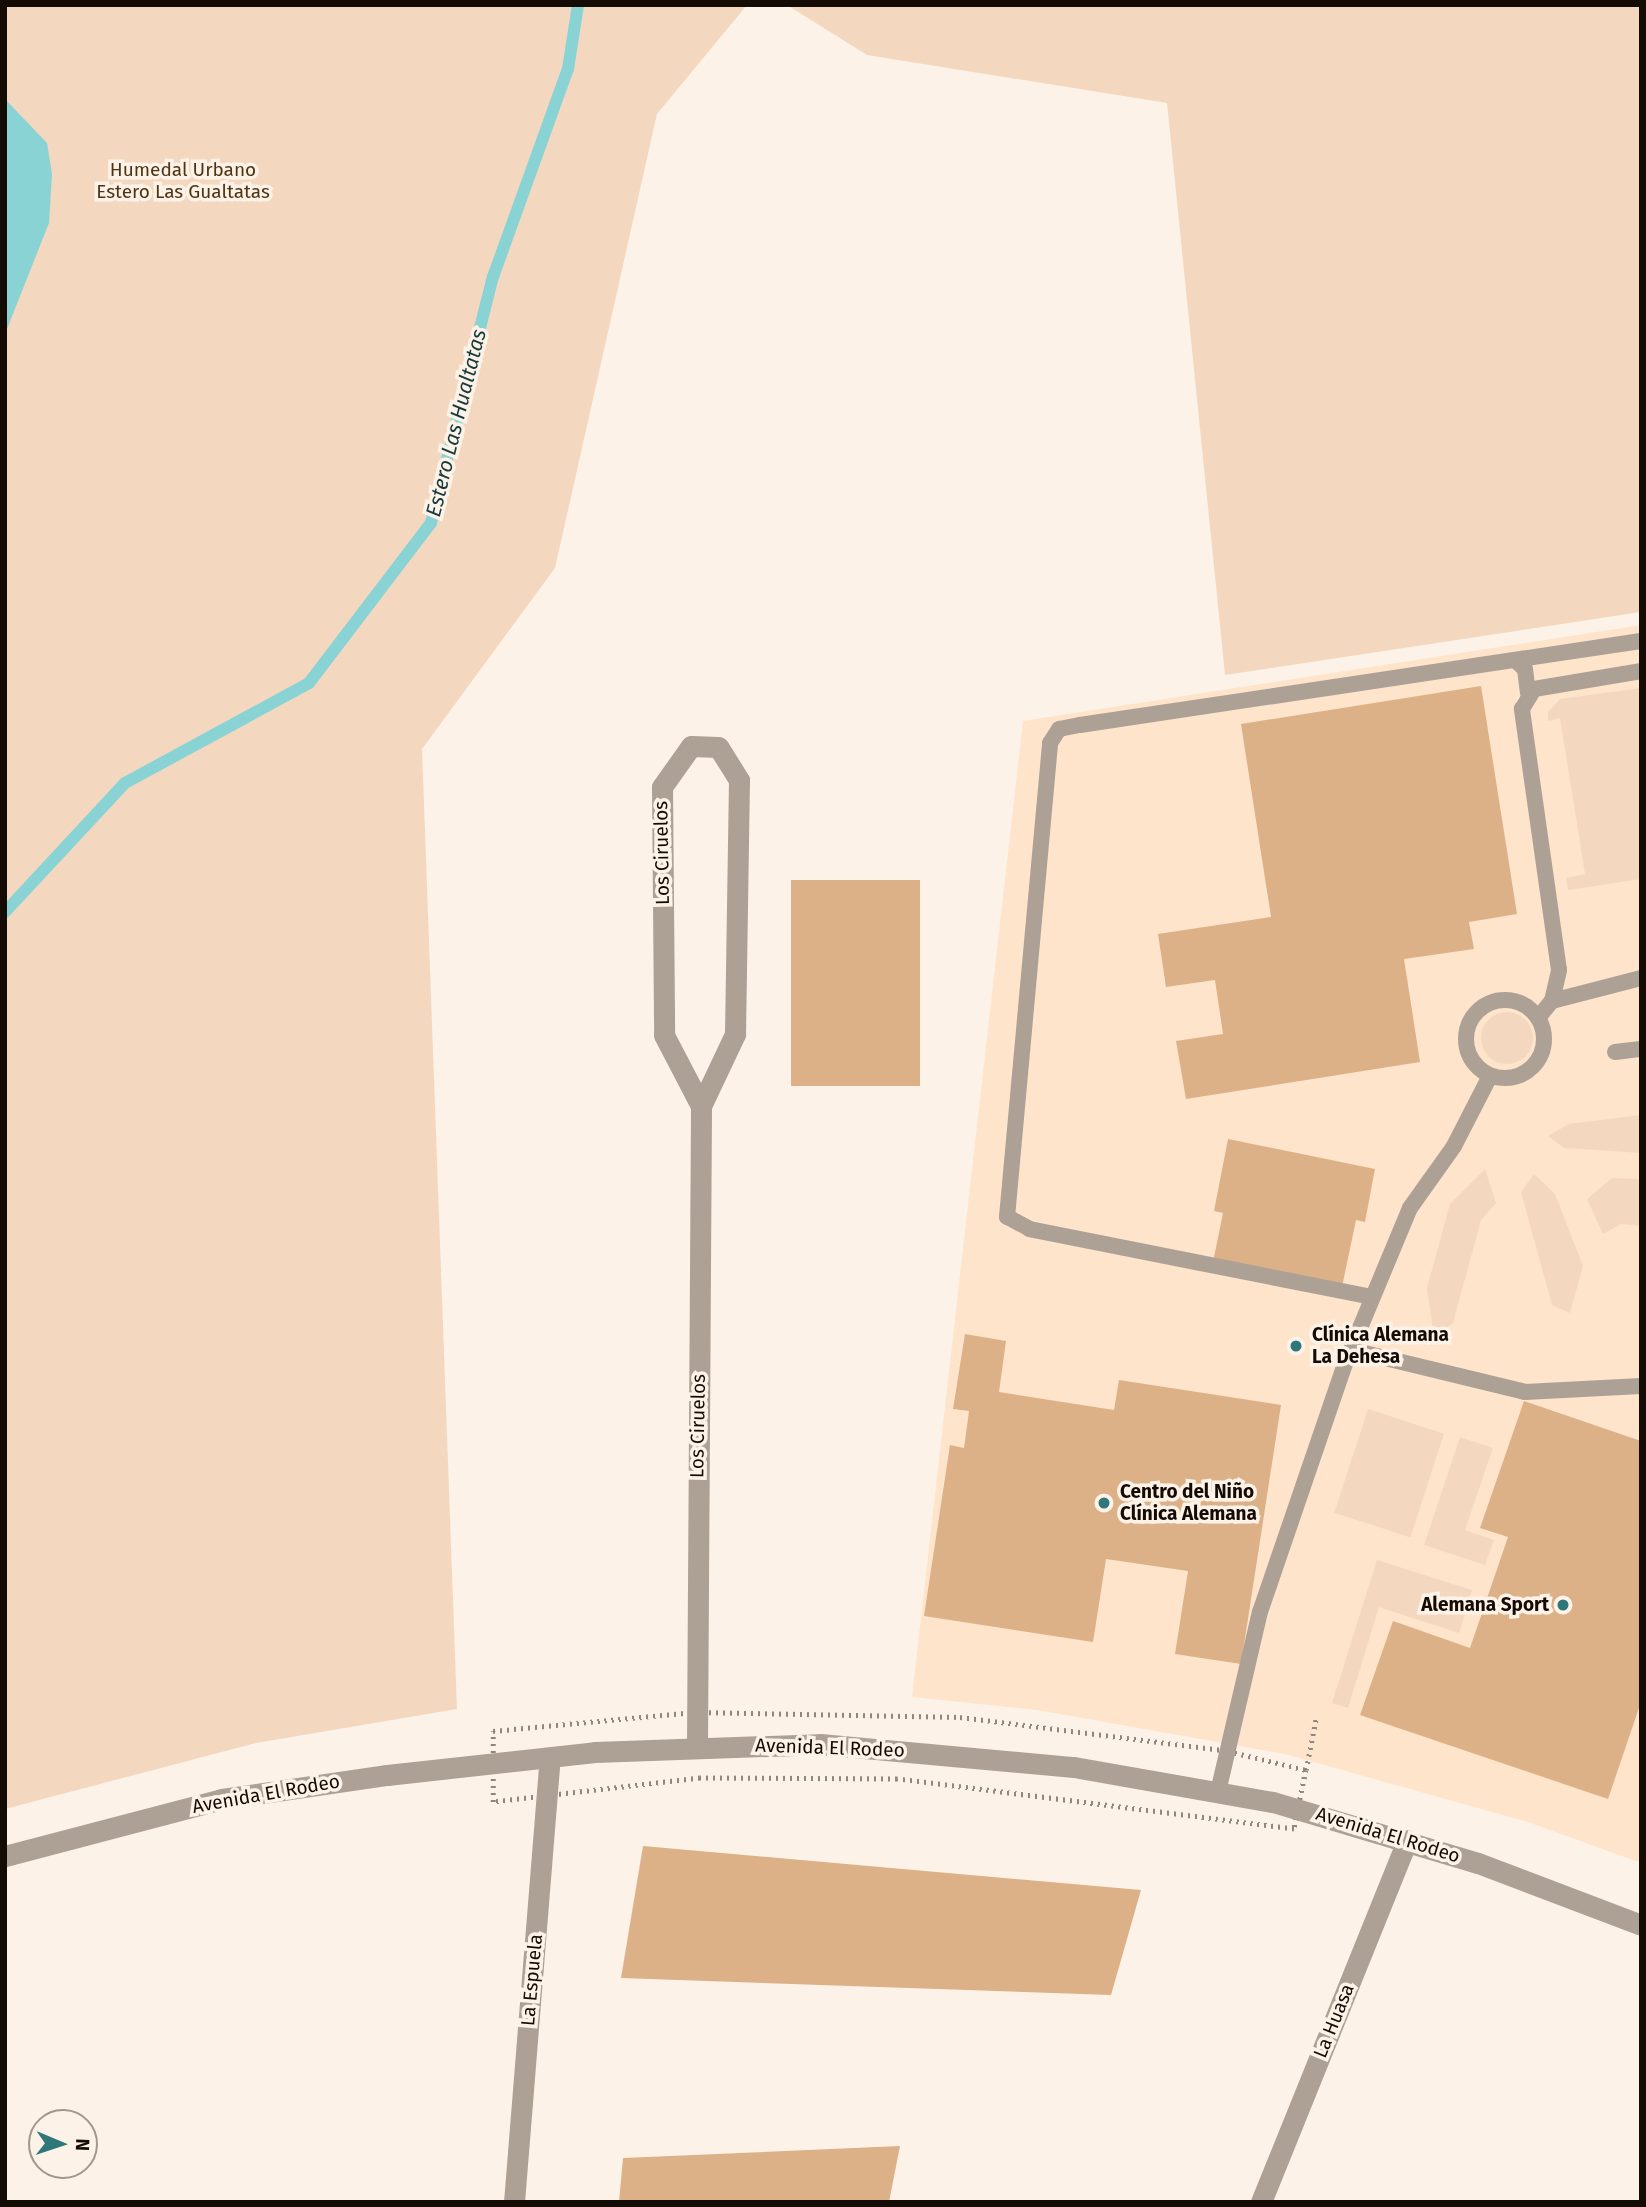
<!DOCTYPE html>
<html>
<head>
<meta charset="utf-8">
<style>
  body { margin:0 }
  #map { position:relative; width:1646px; height:2207px; overflow:hidden; background:#fdf2e7; font-family:"Fira Sans",sans-serif }
  div>[style] { position:absolute }
  .built>* { inset:0; background:#fee4cb }
  .green>* { inset:0; background:#f3d8bf; transform-origin:0 0 }
  .round { border-radius:50% }
  .water>* { inset:0; background:#89d3d5 }
  .stream>* { height:12px; margin:-6px; padding:0 6px; transform-origin:6px; border-radius:6px; background:#89d3d5 }
  .building>* { inset:0; background:#dcb188; transform-origin:0 0 }
  .path>* { height:4.5px; margin-top:-2.25px; transform-origin:0; background:repeating-linear-gradient(90deg,#90867d 0 2px,transparent 0 7px) }
  .service>* { height:16px; margin:-8px; padding:0 8px; transform-origin:8px; border-radius:8px; background:#ada196 }
  .service>.ring { margin:-8px; padding:0; box-sizing:content-box; background:none; border:16px solid #ada196; border-radius:50% }
  .minor>* { height:21px; margin:-10.5px; padding:0 10.5px; transform-origin:10.5px; border-radius:10.5px; background:#ada196 }
  .tertiary>* { height:21px; margin:-10.5px; padding:0 10.5px; transform-origin:10.5px; border-radius:10.5px; background:#ada196 }
  .dots>* { width:19px; height:19px; translate:-50% -50%; box-sizing:border-box; border:4px solid #fdf2e7; border-radius:50% }
  span { translate:-50% -50%; white-space:nowrap; text-align:center; line-height:1.15; -webkit-text-stroke:7px #fdf2e7; paint-order:stroke }
  .park-label { font-size:19px; color:#503312 }
  .street-label { font-size:19px; color:#140b04 }
  .poi-label { font-size:19px; color:#140b04; font-weight:700 }
  .left { translate:0 -50%; text-align:left }
  .right { translate:-100% -50%; text-align:right }
  .water-label { font-size:21px; color:#163b3c; font-style:italic }
  .frame { position:absolute; inset:0; border:7px solid #140b04; pointer-events:none }
  .north { position:absolute; left:28px; top:2109px; width:70px; height:70px; box-sizing:border-box; background:#fdf2e7; border:2px solid #a0968c; border-radius:50%; rotate:92deg; font-size:19px; font-weight:700; line-height:28px; text-align:center; color:#140b04 }
  .north::after { content:''; display:block; margin:auto; width:24px; height:32px; background:#2e787a; clip-path:polygon(50% 0,100% 100%,50% 72%,0 100%) }
</style>
</head>
<body>
<div id="map">
  <div class="built">
    <div style="clip-path:polygon(1641px 625px,1641px 1863px,1528px 1822px,1285px 1754px,1037px 1710px,912px 1697px,1023px 721px)"></div>
  </div>
  <div class="green">
    <div style="clip-path:polygon(5px 5px,747px 5px,657px 114px,555px 568px,422px 749px,457px 1709px,256px 1743px,5px 1809px)"></div>
    <div style="clip-path:polygon(787px 5px,1641px 5px,1641px 612px,1225px 675px,1167px 103px,867px 55px)"></div>
    <div style="clip-path:polygon(1641px 688px,1641px 879px,1568px 890px,1566px 878px,1585px 874px,1560px 718px,1548px 721px,1548px 712px,1560px 699px)"></div>
    <div class="round" style="left:1481px;top:1012px;width:52px;height:52px"></div>
    <div style="clip-path:polygon(1641px 1115px,1641px 1153px,1564px 1148px,1548px 1136px,1569px 1124px)"></div>
    <div style="clip-path:polygon(1485px 1169px,1496px 1203px,1481px 1220px,1453px 1323px,1434px 1336px,1427px 1288px,1450px 1204px)"></div>
    <div style="clip-path:polygon(1534px 1174px,1555px 1194px,1583px 1266px,1570px 1313px,1552px 1305px,1521px 1192px)"></div>
    <div style="clip-path:polygon(1612px 1178px,1641px 1179px,1641px 1226px,1621px 1224px,1603px 1234px,1587px 1199px)"></div>
    <div style="left:1368px;top:1409px;width:80px;height:109px;rotate:18deg"></div>
    <div style="clip-path:polygon(1460px 1437px,1493px 1448px,1465px 1530px,1494px 1540px,1485px 1565px,1424px 1545px)"></div>
    <div style="clip-path:polygon(1377px 1560px,1472px 1590px,1459px 1633px,1379px 1607px,1348px 1708px,1332px 1703px)"></div>
  </div>
  <div class="water">
    <div style="clip-path:polygon(5px 99px,47px 143px,52px 174px,49px 223px,5px 334px)"></div>
  </div>
  <div class="stream">
    <div style="left:5px;top:912px;width:176px;rotate:-47.1deg"></div>
    <div style="left:125px;top:783px;width:209px;rotate:-28.5deg"></div>
    <div style="left:309px;top:683px;width:201px;rotate:-52.7deg"></div>
    <div style="left:431px;top:523px;width:254px;rotate:-75.9deg"></div>
    <div style="left:493px;top:277px;width:221px;rotate:-70.2deg"></div>
    <div style="left:568px;top:69px;width:65px;rotate:-81.1deg"></div>
  </div>
  <div class="building">
    <div style="clip-path:polygon(1481px 686px,1517px 914px,1469px 922px,1474px 949px,1404px 959px,1420px 1062px,1186px 1099px,1176px 1041px,1223px 1034px,1215px 980px,1166px 987px,1158px 934px,1271px 917px,1241px 724px)"></div>
    <div style="left:791px;top:880px;width:129px;height:206px"></div>
    <div style="clip-path:polygon(1228px 1139px,1375px 1169px,1365px 1222px,1356px 1220px,1342px 1287px,1213px 1262px,1223px 1213px,1214px 1211px)"></div>
    <div style="clip-path:polygon(965px 1334px,1006px 1341px,999px 1392px,1114px 1410px,1119px 1380px,1281px 1405px,1241px 1664px,1175px 1654px,1188px 1571px,1106px 1559px,1093px 1642px,924px 1616px,950px 1445px,964px 1448px,969px 1411px,953px 1409px)"></div>
    <div style="clip-path:polygon(1524px 1401px,1641px 1441px,1641px 1702px,1608px 1799px,1360px 1715px,1393px 1621px,1470px 1648px,1508px 1537px,1480px 1528px)"></div>
    <div style="clip-path:polygon(643px 1846px,1141px 1890px,1111px 1995px,621px 1978px)"></div>
    <div style="clip-path:polygon(900px 2146px,889px 2202px,619px 2202px,623px 2158px)"></div>
  </div>
  <div class="path">
    <div style="left:695px;top:1712px;width:265px;rotate:1.1deg"></div>
    <div style="left:960px;top:1717px;width:270px;rotate:7.2deg"></div>
    <div style="left:1228px;top:1751px;width:80px;rotate:13.7deg"></div>
    <div style="left:1306px;top:1770px;width:60px;rotate:101.5deg"></div>
    <div style="left:1294px;top:1829px;width:400px;rotate:-172.8deg"></div>
    <div style="left:897px;top:1779px;width:197px;rotate:-179.7deg"></div>
    <div style="left:700px;top:1778px;width:208px;rotate:173.4deg"></div>
    <div style="left:493px;top:1802px;width:71px;rotate:-90deg"></div>
    <div style="left:493px;top:1731px;width:203px;rotate:-5.4deg"></div>
    <div style="left:1306px;top:1770px;width:53px;rotate:-79.1deg"></div>
  </div>
  <div class="service">
    <div style="left:1515px;top:660px;width:13px;rotate:42deg"></div>
    <div style="left:1525px;top:669px;width:24px;rotate:83deg"></div>
    <div class="ring" style="left:1466px;top:1000px;width:62px;height:62px"></div>
    <div style="left:1552px;top:1001px;width:92px;rotate:-14.5deg"></div>
    <div style="left:1538px;top:1018px;width:22px;rotate:-51deg"></div>
    <div style="left:1552px;top:1001px;width:32px;rotate:-77deg"></div>
    <div style="left:1559px;top:970px;width:264px;rotate:-98.1deg"></div>
    <div style="left:1522px;top:709px;width:23px;rotate:-59deg"></div>
    <div style="left:1534px;top:689px;width:109px;rotate:-9.5deg"></div>
    <div style="left:1615px;top:1052px;width:26px;rotate:-7deg"></div>
    <div style="left:1372px;top:1297px;width:349px;rotate:-168.8deg"></div>
    <div style="left:1030px;top:1229px;width:26px;rotate:-152deg"></div>
    <div style="left:1007px;top:1217px;width:476px;rotate:-84.8deg"></div>
    <div style="left:1050px;top:743px;width:17px;rotate:-57deg"></div>
    <div style="left:1059px;top:729px;width:21px;rotate:-11deg"></div>
    <div style="left:1080px;top:725px;width:567px;rotate:-8.52deg"></div>
    <div style="left:1352px;top:1350px;width:178px;rotate:13.6deg"></div>
    <div style="left:1525px;top:1392px;width:116px;rotate:-3deg"></div>
    <div style="left:1218px;top:1792px;width:185px;rotate:-76.9deg"></div>
    <div style="left:1260px;top:1612px;width:262px;rotate:-71.1deg"></div>
    <div style="left:1345px;top:1364px;width:169px;rotate:-67.4deg"></div>
    <div style="left:1410px;top:1208px;width:76px;rotate:-54.6deg"></div>
    <div style="left:1454px;top:1146px;width:79px;rotate:-62.8deg"></div>
  </div>
  <div class="minor">
    <div style="left:697px;top:1746px;width:640px;rotate:-89.64deg"></div>
    <div style="left:701px;top:1106px;width:80px;rotate:-64.7deg"></div>
    <div style="left:735px;top:1034px;width:254px;rotate:-89.1deg"></div>
    <div style="left:739px;top:780px;width:39px;rotate:-122deg"></div>
    <div style="left:718px;top:747px;width:27px;rotate:-178deg"></div>
    <div style="left:691px;top:746px;width:50px;rotate:125.3deg"></div>
    <div style="left:662px;top:787px;width:248px;rotate:89.5deg"></div>
    <div style="left:664px;top:1035px;width:80px;rotate:62.5deg"></div>
    <div style="left:514px;top:2202px;width:446px;rotate:-85.4deg"></div>
    <div style="left:1261px;top:2202px;width:390px;rotate:-68deg"></div>
  </div>
  <div class="tertiary">
    <div style="left:5px;top:1856px;width:224px;rotate:-14.7deg"></div>
    <div style="left:222px;top:1799px;width:167px;rotate:-8.3deg"></div>
    <div style="left:387px;top:1775px;width:209px;rotate:-6.3deg"></div>
    <div style="left:595px;top:1752px;width:225px;rotate:-2deg"></div>
    <div style="left:820px;top:1744px;width:255px;rotate:5.2deg"></div>
    <div style="left:1074px;top:1767px;width:202px;rotate:10deg"></div>
    <div style="left:1273px;top:1802px;width:214px;rotate:16.6deg"></div>
    <div style="left:1478px;top:1863px;width:174px;rotate:20.8deg"></div>
  </div>
  <div class="dots">
    <div style="left:1296px;top:1346px;background:#2e787a"></div>
    <div style="left:1104px;top:1503px;background:#2e787a"></div>
    <div style="left:1563px;top:1605px;background:#2e787a"></div>
  </div>
  <div class="park-label">
    <span style="left:183px;top:181px">Humedal Urbano<br>Estero Las Gualtatas</span>
  </div>
  <div class="street-label">
    <span style="left:662px;top:853px;rotate:-91deg">Los Ciruelos</span>
    <span style="left:698px;top:1426px;rotate:-89deg">Los Ciruelos</span>
    <span style="left:830px;top:1748px;rotate:2deg">Avenida El Rodeo</span>
    <span style="left:266px;top:1794px;rotate:-10deg">Avenida El Rodeo</span>
    <span style="left:1388px;top:1835px;rotate:17deg">Avenida El Rodeo</span>
    <span style="left:532px;top:1980px;rotate:-85deg">La Espuela</span>
    <span style="left:1334px;top:2021px;rotate:-68deg">La Huasa</span>
  </div>
  <div class="poi-label">
    <span class="left" style="left:1312px;top:1346px">Clínica Alemana<br>La Dehesa</span>
    <span class="left" style="left:1120px;top:1503px">Centro del Niño<br>Clínica Alemana</span>
    <span class="right" style="left:1549px;top:1605px">Alemana Sport</span>
  </div>
  <div class="water-label">
    <span style="left:456px;top:423px;rotate:-76deg">Estero Las Hualtatas</span>
  </div>
  <div class="frame"></div>
  <div class="north">N</div>
</div>
</body>
</html>
